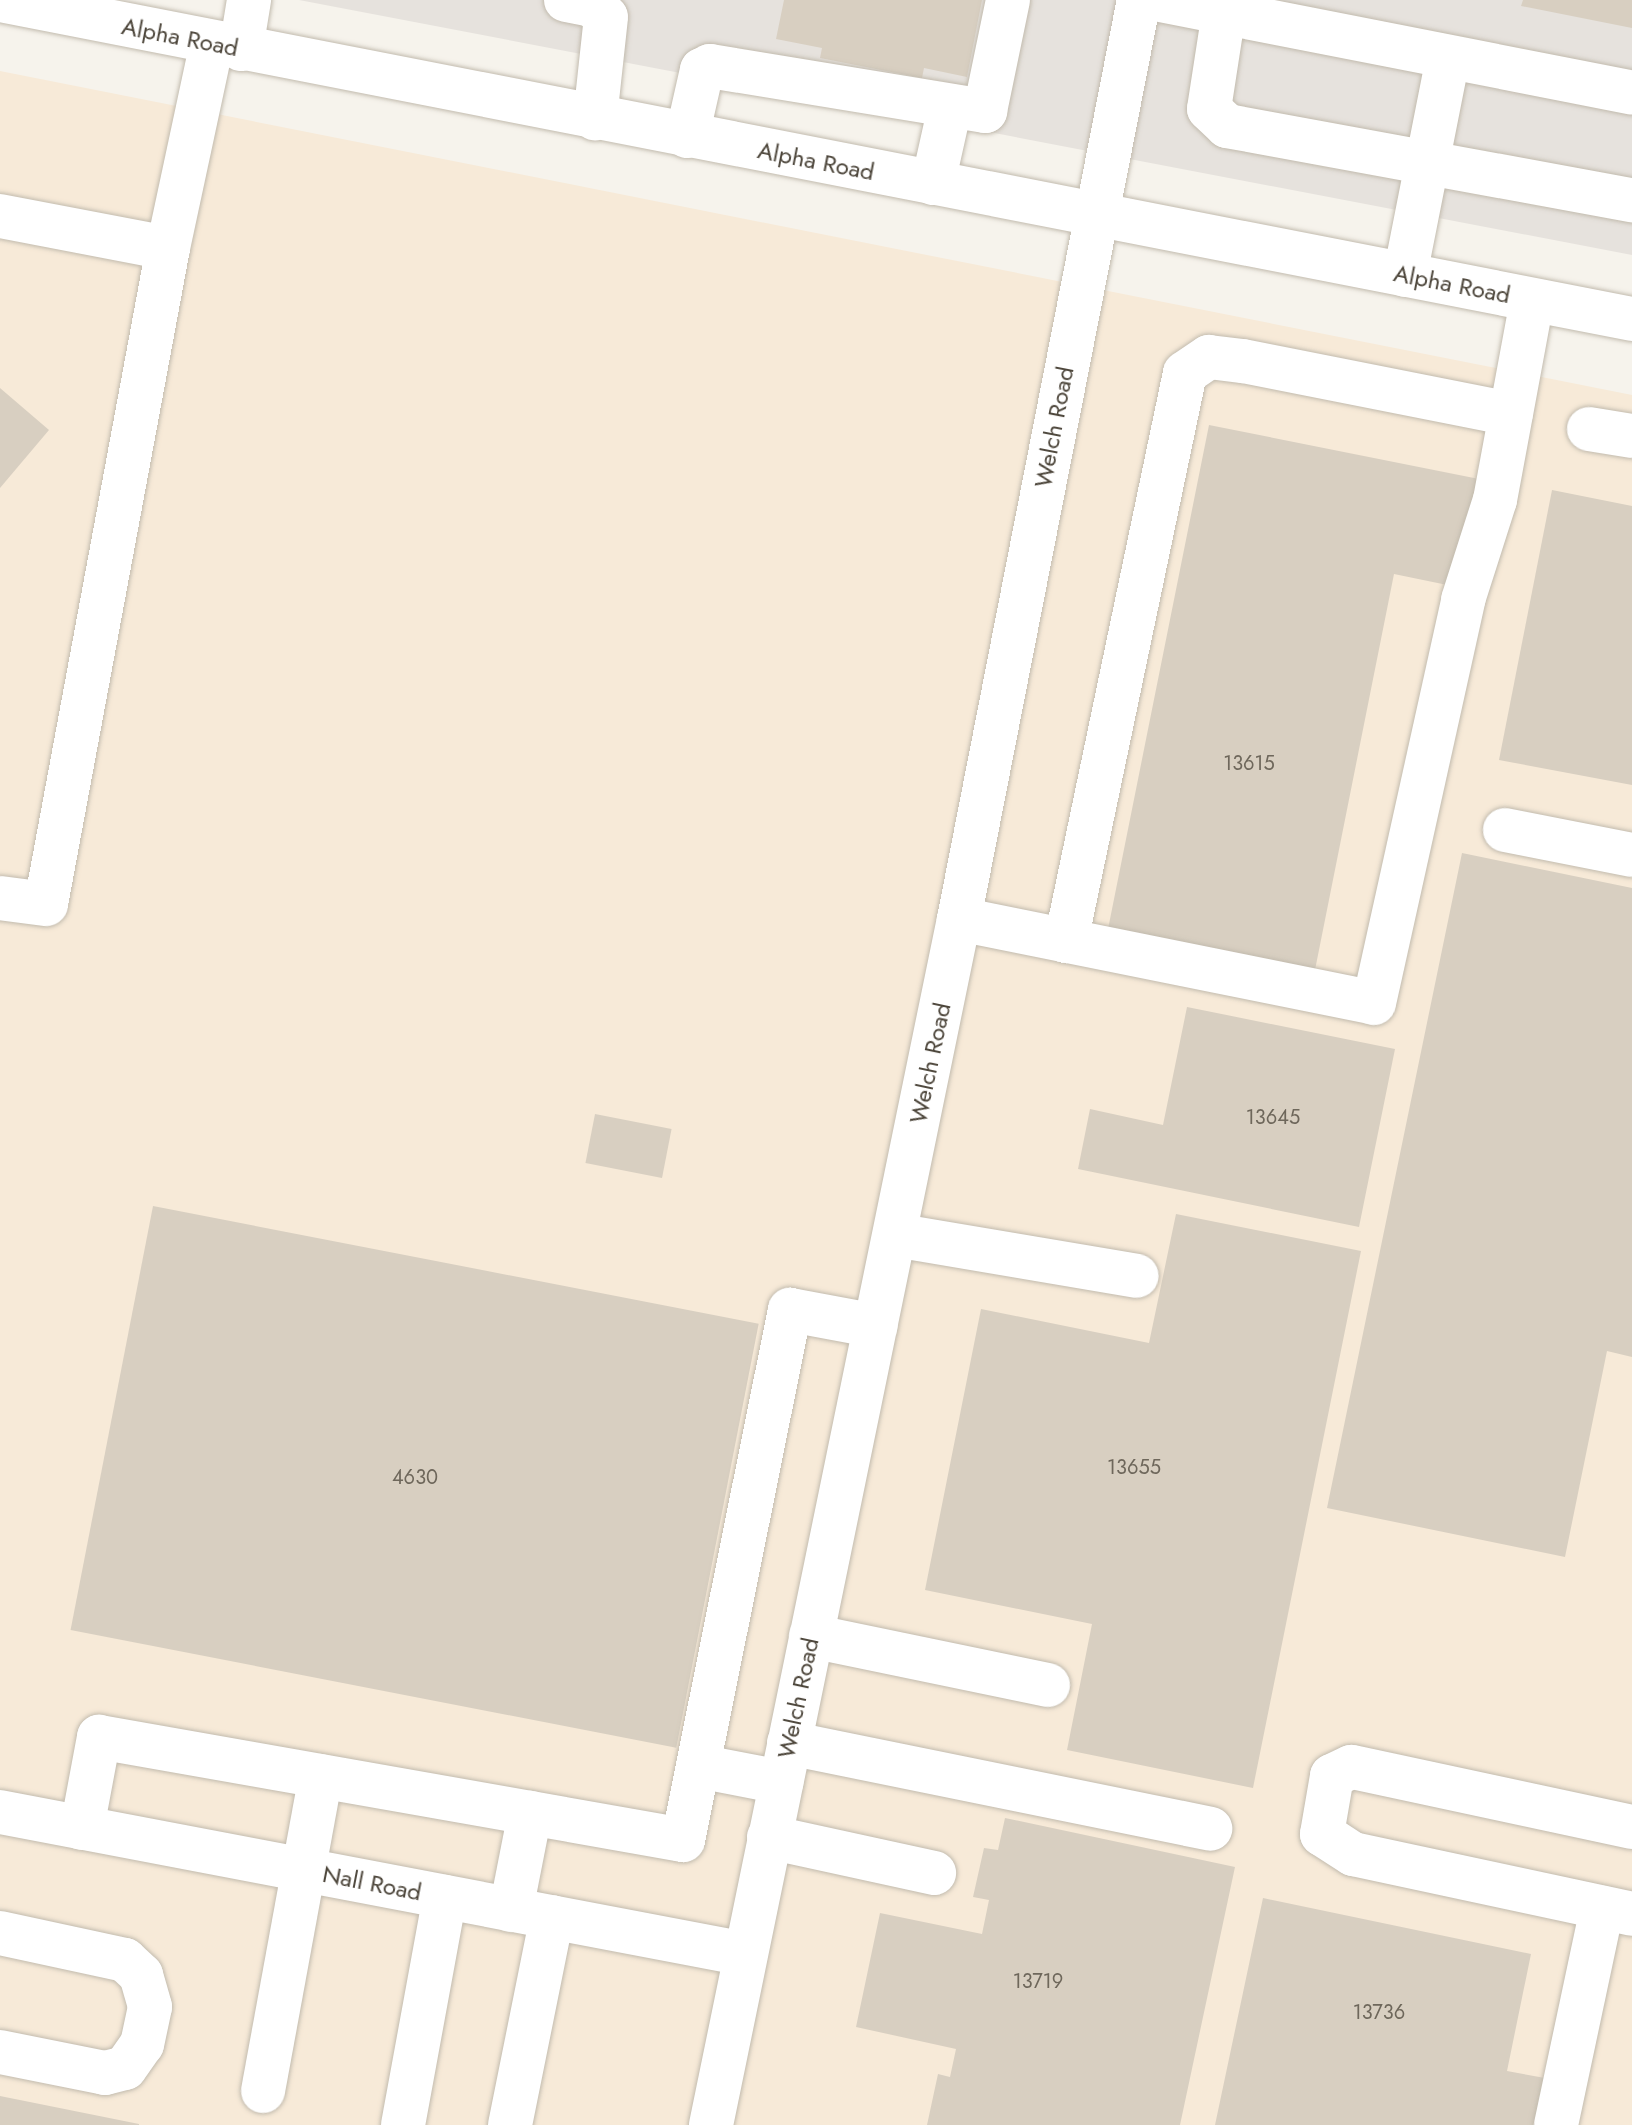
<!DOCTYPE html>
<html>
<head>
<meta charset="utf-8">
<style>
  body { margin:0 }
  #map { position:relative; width:1632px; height:2125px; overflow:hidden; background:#f6f3ec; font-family:Jost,sans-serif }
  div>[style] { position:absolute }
  .commercial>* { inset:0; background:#f7ead8 }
  .industrial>* { inset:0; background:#e6e2dd }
  .building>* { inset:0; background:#d8cfc1; transform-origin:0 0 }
  .roads { filter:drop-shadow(0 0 2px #c2bbae) drop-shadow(0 0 2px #c2bbae) }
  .minor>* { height:44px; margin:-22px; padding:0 22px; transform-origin:22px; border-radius:22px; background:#fff }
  span { translate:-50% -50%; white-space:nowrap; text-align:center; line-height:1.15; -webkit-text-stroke:7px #fff; paint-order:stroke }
  .number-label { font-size:20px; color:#6e675b }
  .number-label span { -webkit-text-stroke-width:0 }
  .street-label { font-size:24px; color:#4b4439 }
</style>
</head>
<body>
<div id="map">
  <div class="commercial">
    <div style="clip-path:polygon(0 71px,1632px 395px,1632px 2125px,0 2125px)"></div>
  </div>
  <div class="industrial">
    <div style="clip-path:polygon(299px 0,1632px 0,1632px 255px)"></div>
  </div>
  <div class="building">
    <div style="clip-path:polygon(784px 0,982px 0,967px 77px,924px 68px,922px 78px,820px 58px,822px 48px,776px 39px)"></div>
    <div style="clip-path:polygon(1523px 0,1632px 0,1632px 28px,1521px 6px)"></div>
    <div style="clip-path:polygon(0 388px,49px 430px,0 488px)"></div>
    <div style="clip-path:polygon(1209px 425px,1479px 479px,1457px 587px,1394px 574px,1313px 980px,1106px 939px)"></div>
    <div style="clip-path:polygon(1552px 490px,1632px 506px,1632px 785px,1499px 760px)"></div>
    <div style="clip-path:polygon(1462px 853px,1632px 888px,1632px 1357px,1607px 1351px,1565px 1557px,1327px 1508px)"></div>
    <div style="clip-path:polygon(1187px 1007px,1395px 1049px,1359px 1227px,1078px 1169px,1090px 1109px,1163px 1125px)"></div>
    <div style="left:595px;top:1114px;width:78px;height:50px;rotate:11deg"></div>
    <div style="left:153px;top:1206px;width:617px;height:432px;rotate:11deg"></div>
    <div style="clip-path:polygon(1176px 1214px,1361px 1251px,1253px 1788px,1067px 1750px,1092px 1624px,925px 1590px,981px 1309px,1149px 1343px)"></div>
    <div style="clip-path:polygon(1005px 1818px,1235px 1867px,1180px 2125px,927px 2125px,938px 2074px,950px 2077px,956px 2049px,856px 2027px,880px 1913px,982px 1934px,989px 1900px,973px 1897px,984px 1848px,998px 1850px)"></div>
    <div style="clip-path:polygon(1263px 1898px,1531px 1954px,1507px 2071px,1545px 2078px,1536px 2125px,1215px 2125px)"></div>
    <div style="clip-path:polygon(0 2096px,139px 2124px,139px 2125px,0 2125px)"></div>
  </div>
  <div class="roads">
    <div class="minor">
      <div style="left:0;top:0;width:1663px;rotate:11.06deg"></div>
      <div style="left:566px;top:0;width:26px;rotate:11deg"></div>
      <div style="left:592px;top:5px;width:18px;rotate:41deg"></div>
      <div style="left:606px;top:17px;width:102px;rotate:96.2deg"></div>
      <div style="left:1160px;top:0;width:481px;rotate:11.1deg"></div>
      <div style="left:1224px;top:12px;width:98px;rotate:98.8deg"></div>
      <div style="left:1209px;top:109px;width:25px;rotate:43deg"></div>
      <div style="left:1227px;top:126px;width:412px;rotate:10.4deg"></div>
      <div style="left:241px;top:49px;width:50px;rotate:-80.7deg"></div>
      <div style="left:687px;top:136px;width:68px;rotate:-77.2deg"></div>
      <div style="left:702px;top:70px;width:9px;rotate:-27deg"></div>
      <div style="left:710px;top:66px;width:279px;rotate:9.3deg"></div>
      <div style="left:985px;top:111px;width:113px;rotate:-78.3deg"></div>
      <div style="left:933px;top:183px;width:78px;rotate:-77.4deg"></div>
      <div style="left:0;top:216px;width:171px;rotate:10.8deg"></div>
      <div style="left:168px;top:248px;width:667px;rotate:100.54deg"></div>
      <div style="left:46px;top:904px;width:46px;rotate:-172.6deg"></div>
      <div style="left:168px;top:248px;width:210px;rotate:-77.9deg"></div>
      <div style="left:1405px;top:275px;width:222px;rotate:-78.8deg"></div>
      <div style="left:1589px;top:429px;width:44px;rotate:9.2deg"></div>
      <div style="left:1505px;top:830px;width:129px;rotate:11.1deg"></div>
      <div style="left:959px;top:919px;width:423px;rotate:11.4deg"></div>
      <div style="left:1374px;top:1003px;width:413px;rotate:-77.5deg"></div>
      <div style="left:1463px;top:600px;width:105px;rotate:-72.3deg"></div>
      <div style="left:1495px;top:500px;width:203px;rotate:-79.5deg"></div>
      <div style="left:1066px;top:941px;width:580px;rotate:-78.17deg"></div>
      <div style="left:1185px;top:373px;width:29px;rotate:-34deg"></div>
      <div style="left:1209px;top:357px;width:34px;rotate:7deg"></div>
      <div style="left:1243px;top:361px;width:273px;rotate:11.2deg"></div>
      <div style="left:895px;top:1235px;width:245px;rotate:9.6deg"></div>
      <div style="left:811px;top:1636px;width:242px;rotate:11.7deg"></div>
      <div style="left:789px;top:1743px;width:430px;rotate:11.5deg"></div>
      <div style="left:698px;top:1766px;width:85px;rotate:10.9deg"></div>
      <div style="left:0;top:1812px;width:758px;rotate:10.79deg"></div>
      <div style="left:1632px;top:1827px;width:287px;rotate:-167.9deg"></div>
      <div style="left:1351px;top:1767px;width:21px;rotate:155deg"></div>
      <div style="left:1332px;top:1776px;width:59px;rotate:99.8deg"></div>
      <div style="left:1322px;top:1834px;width:37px;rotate:33deg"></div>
      <div style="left:1353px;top:1854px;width:285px;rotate:12.1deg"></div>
      <div style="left:82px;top:1828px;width:93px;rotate:-79.4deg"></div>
      <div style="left:99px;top:1737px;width:593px;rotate:10deg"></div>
      <div style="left:683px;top:1840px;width:541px;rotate:-78.59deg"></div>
      <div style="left:790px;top:1310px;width:87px;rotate:10.5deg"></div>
      <div style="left:769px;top:1837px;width:169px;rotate:12.3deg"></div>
      <div style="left:511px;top:1910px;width:99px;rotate:-78.9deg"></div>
      <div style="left:0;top:1933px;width:128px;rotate:12.2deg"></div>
      <div style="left:125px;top:1960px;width:22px;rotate:43deg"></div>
      <div style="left:141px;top:1975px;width:33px;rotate:74deg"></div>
      <div style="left:150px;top:2007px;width:38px;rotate:102deg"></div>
      <div style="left:142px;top:2044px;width:29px;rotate:125deg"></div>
      <div style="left:125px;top:2068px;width:21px;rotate:166deg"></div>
      <div style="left:105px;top:2073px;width:107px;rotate:-168.7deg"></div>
      <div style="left:263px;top:2091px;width:320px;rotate:-79.6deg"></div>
      <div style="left:403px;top:2125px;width:232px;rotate:-79.6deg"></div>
      <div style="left:510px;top:2125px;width:212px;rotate:-78.6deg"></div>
      <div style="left:711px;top:2125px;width:1231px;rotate:-78.38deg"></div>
      <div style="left:959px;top:919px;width:936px;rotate:-78.92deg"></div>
      <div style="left:1556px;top:2125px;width:222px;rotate:-78deg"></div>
    </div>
  </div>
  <div class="number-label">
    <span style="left:1249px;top:763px">13615</span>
    <span style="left:1273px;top:1117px">13645</span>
    <span style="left:1134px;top:1467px">13655</span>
    <span style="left:415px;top:1477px">4630</span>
    <span style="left:1038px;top:1981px">13719</span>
    <span style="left:1379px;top:2012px">13736</span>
  </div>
  <div class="street-label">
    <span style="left:180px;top:37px;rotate:11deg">Alpha Road</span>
    <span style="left:816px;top:161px;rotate:11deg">Alpha Road</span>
    <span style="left:1452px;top:284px;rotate:11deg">Alpha Road</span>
    <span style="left:1054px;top:427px;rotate:-79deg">Welch Road</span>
    <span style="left:930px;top:1063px;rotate:-78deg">Welch Road</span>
    <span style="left:798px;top:1698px;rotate:-78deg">Welch Road</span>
    <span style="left:372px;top:1883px;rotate:11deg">Nall Road</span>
  </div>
</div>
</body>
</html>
